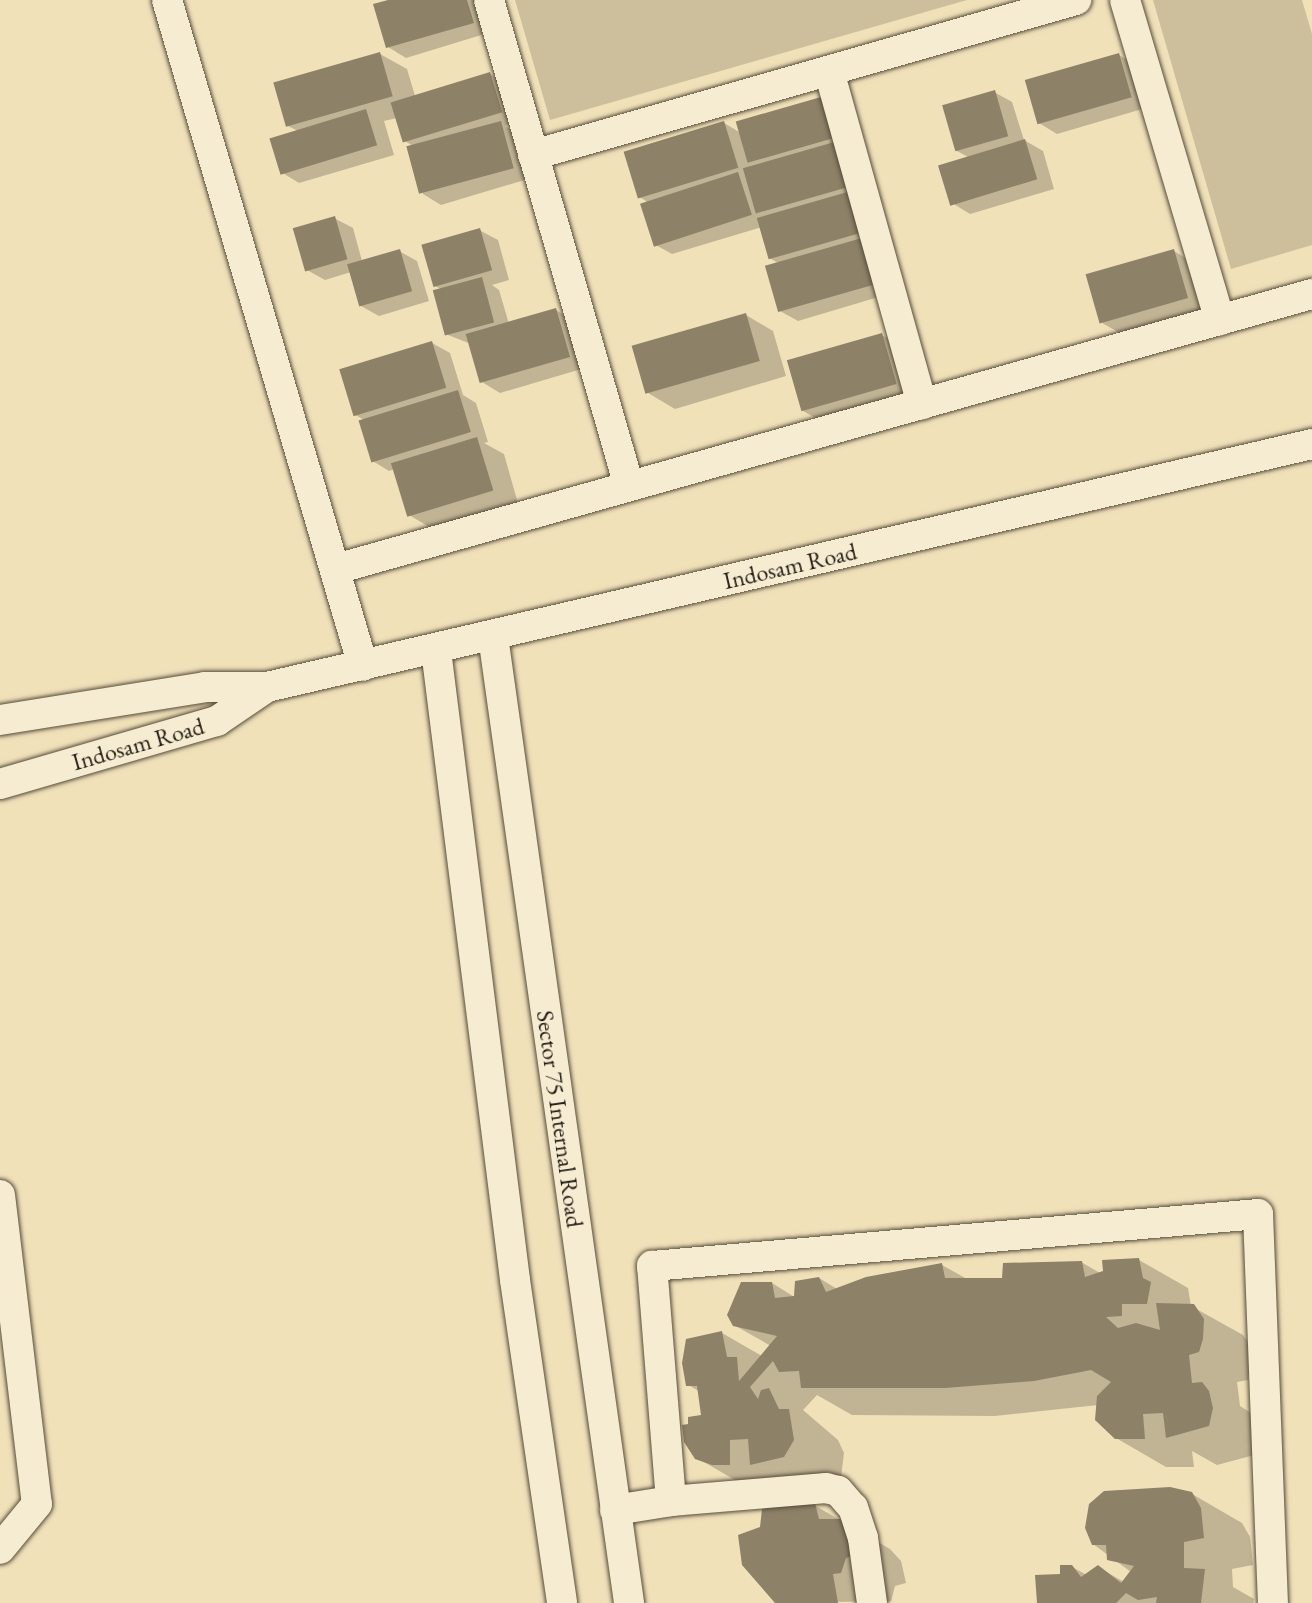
<!DOCTYPE html>
<html>
<head>
<meta charset="utf-8">
<style>
  body { margin:0 }
  #map { position:relative; width:1312px; height:1603px; overflow:hidden; background:#f0e1b9; font-family:"EB Garamond",serif }
  div>[style] { position:absolute }
  .green>* { inset:0; background:#cdbf9c }
  .shadow>* { inset:0; background:#0003 }
  .building>* { inset:0; background:#8d8168; transform-origin:0 0 }
  .roads { filter:drop-shadow(0 0 2px #564c3b) drop-shadow(0 0 2px #564c3b) }
  .street>* { height:30px; margin:-15px; padding:0 15px; transform-origin:15px; border-radius:15px; background:#f5ecd2 }
  span { translate:-50% -50%; white-space:nowrap; text-align:center; line-height:1.15; -webkit-text-stroke:7px #f5ecd2; paint-order:stroke }
  .street-label { font-size:24px; color:#221a11 }
</style>
</head>
<body>
<div id="map">
  <div class="green">
    <div style="clip-path:polygon(515px 0,967px 0,550px 120px)"></div>
    <div style="clip-path:polygon(1153px 0,1302px 0,1312px 34px,1312px 245px,1231px 269px)"></div>
  </div>
  <div class="shadow">
    <div style="clip-path:polygon(394px 0,482px 0,491px 32px,406px 58px,388px 47px)"></div>
    <div style="clip-path:polygon(380px 54px,407px 69px,415px 96px,490px 74px,508px 84px,519px 122px,505px 126px,518px 134px,531px 178px,441px 205px,423px 194px,417px 148px,403px 140px,397px 118px,384px 121px,394px 155px,299px 183px,281px 172px,298px 131px,288px 126px)"></div>
    <div style="clip-path:polygon(1119px 55px,1137px 66px,1149px 107px,1057px 134px,1039px 123px)"></div>
    <div style="clip-path:polygon(994px 92px,1012px 102px,1024px 140px,1043px 151px,1054px 189px,970px 214px,952px 203px,968px 157px,957px 151px)"></div>
    <div style="clip-path:polygon(828px 97px,892px 293px,798px 321px,780px 311px,780px 264px,771px 259px,762px 227px,672px 254px,654px 244px,646px 201px,638px 196px,724px 123px,741px 133px)"></div>
    <div style="clip-path:polygon(334px 218px,353px 228px,362px 261px,399px 251px,417px 261px,429px 301px,379px 316px,361px 306px,351px 272px,325px 280px,307px 270px)"></div>
    <div style="clip-path:polygon(479px 230px,498px 240px,509px 280px,492px 285px,499px 290px,509px 324px,556px 310px,574px 321px,588px 367px,500px 393px,482px 382px,471px 344px,448px 335px,443px 290px,435px 286px)"></div>
    <div style="clip-path:polygon(1174px 251px,1192px 262px,1206px 308px,1120px 333px,1102px 323px)"></div>
    <div style="clip-path:polygon(746px 315px,773px 331px,786px 376px,675px 409px,648px 393px)"></div>
    <div style="clip-path:polygon(882px 335px,909px 351px,924px 399px,830px 426px,803px 411px)"></div>
    <div style="clip-path:polygon(432px 343px,450px 353px,463px 395px,476px 403px,488px 442px,484px 443px,504px 454px,519px 507px,436px 531px,409px 515px,395px 469px,389px 471px,371px 460px,364px 420px,354px 414px)"></div>
    <div style="clip-path:polygon(1139px 1260px,1188px 1288px,1191px 1306px,1243px 1335px,1252px 1348px,1248px 1380px,1237px 1382px,1240px 1406px,1251px 1413px,1261px 1437px,1258px 1454px,1217px 1465px,1192px 1451px,1194px 1467px,1166px 1467px,1116px 1438px,1098px 1405px,995px 1416px,852px 1415px,817px 1395px,803px 1410px,838px 1440px,844px 1453px,841px 1477px,747px 1487px,697px 1458px,703px 1417px,700px 1392px,687px 1384px,722px 1333px,762px 1356px,771px 1346px,734px 1325px,772px 1283px,796px 1298px,819px 1278px,837px 1289px,942px 1265px,967px 1279px,1004px 1279px,1081px 1262px,1100px 1273px)"></div>
    <div style="clip-path:polygon(1192px 1494px,1242px 1523px,1250px 1537px,1253px 1565px,1232px 1569px,1233px 1587px,1254px 1599px,1253px 1603px,1038px 1603px,1072px 1567px,1087px 1575px,1098px 1567px,1124px 1582px,1131px 1572px,1093px 1544px)"></div>
    <div style="clip-path:polygon(814px 1505px,890px 1549px,901px 1561px,906px 1583px,895px 1586px,891px 1601px,776px 1603px)"></div>
  </div>
  <div class="building">
    <div style="clip-path:polygon(388px 0,467px 0,474px 23px,386px 48px,373px 4px)"></div>
    <div style="left:380px;top:52px;width:46px;height:111px;rotate:74deg"></div>
    <div style="left:1119px;top:53px;width:46px;height:98px;rotate:74deg"></div>
    <div style="left:490px;top:72px;width:42px;height:104px;rotate:73deg"></div>
    <div style="left:995px;top:90px;width:48px;height:55px;rotate:74deg"></div>
    <div style="left:828px;top:95px;width:43px;height:96px;rotate:74deg"></div>
    <div style="left:366px;top:109px;width:38px;height:101px;rotate:73deg"></div>
    <div style="left:501px;top:121px;width:49px;height:98px;rotate:75deg"></div>
    <div style="left:724px;top:121px;width:49px;height:105px;rotate:73deg"></div>
    <div style="left:1025px;top:139px;width:42px;height:91px;rotate:73deg"></div>
    <div style="left:838px;top:141px;width:47px;height:99px;rotate:74deg"></div>
    <div style="left:738px;top:172px;width:45px;height:103px;rotate:72deg"></div>
    <div style="left:851px;top:191px;width:43px;height:98px;rotate:74deg"></div>
    <div style="left:335px;top:216px;width:45px;height:44px;rotate:74deg"></div>
    <div style="left:480px;top:228px;width:44px;height:61px;rotate:74deg"></div>
    <div style="left:862px;top:238px;width:48px;height:101px;rotate:74deg"></div>
    <div style="left:400px;top:249px;width:44px;height:55px;rotate:74deg"></div>
    <div style="left:1174px;top:249px;width:51px;height:92px;rotate:74deg"></div>
    <div style="left:482px;top:277px;width:47px;height:51px;rotate:75deg"></div>
    <div style="left:556px;top:308px;width:51px;height:94px;rotate:74deg"></div>
    <div style="left:746px;top:313px;width:50px;height:119px;rotate:74deg"></div>
    <div style="left:882px;top:333px;width:53px;height:99px;rotate:74deg"></div>
    <div style="left:432px;top:341px;width:49px;height:97px;rotate:73deg"></div>
    <div style="left:458px;top:390px;width:44px;height:104px;rotate:73deg"></div>
    <div style="left:477px;top:437px;width:56px;height:90px;rotate:73deg"></div>
    <div style="clip-path:polygon(1139px 1258px,1143px 1278px,1151px 1282px,1147px 1304px,1122px 1304px,1122px 1316px,1106px 1317px,1118px 1328px,1136px 1323px,1160px 1330px,1156px 1303px,1194px 1304px,1204px 1319px,1203px 1339px,1199px 1352px,1189px 1355px,1192px 1383px,1202px 1382px,1209px 1391px,1213px 1408px,1209px 1426px,1166px 1438px,1163px 1413px,1143px 1414px,1145px 1439px,1115px 1439px,1095px 1420px,1097px 1396px,1111px 1382px,1091px 1370px,1034px 1381px,945px 1388px,801px 1388px,799px 1371px,779px 1372px,773px 1361px,750px 1387px,758px 1399px,761px 1390px,769px 1388px,779px 1409px,789px 1409px,794px 1440px,784px 1457px,750px 1465px,748px 1439px,730px 1440px,730px 1465px,712px 1465px,695px 1459px,684px 1442px,682px 1425px,688px 1424px,688px 1417px,701px 1415px,697px 1386px,686px 1386px,682px 1363px,686px 1339px,722px 1331px,727px 1357px,737px 1357px,739px 1381px,777px 1336px,733px 1326px,727px 1315px,741px 1282px,772px 1282px,775px 1298px,794px 1296px,795px 1281px,819px 1277px,826px 1292px,866px 1277px,942px 1263px,945px 1278px,1002px 1278px,1003px 1263px,1082px 1261px,1085px 1277px,1103px 1271px,1102px 1260px)"></div>
    <div style="clip-path:polygon(1170px 1487px,1192px 1492px,1201px 1508px,1204px 1538px,1184px 1542px,1184px 1568px,1205px 1569px,1201px 1603px,1156px 1603px,1157px 1597px,1138px 1600px,1126px 1593px,1116px 1603px,1037px 1603px,1035px 1575px,1060px 1574px,1060px 1565px,1072px 1565px,1081px 1577px,1098px 1565px,1121px 1583px,1134px 1566px,1107px 1560px,1106px 1545px,1092px 1545px,1085px 1528px,1089px 1504px,1104px 1491px)"></div>
    <div style="clip-path:polygon(789px 1502px,815px 1503px,819px 1519px,841px 1519px,852px 1531px,857px 1555px,846px 1558px,841px 1573px,833px 1574px,838px 1603px,775px 1603px,742px 1565px,738px 1535px,760px 1527px,762px 1509px)"></div>
  </div>
  <div class="roads">
    <div class="street">
      <div style="left:167px;top:0;width:694px;rotate:73.6deg"></div>
      <div style="left:489px;top:0;width:506px;rotate:73.93deg"></div>
      <div style="left:1125px;top:0;width:334px;rotate:73.5deg"></div>
      <div style="left:829px;top:71px;width:346px;rotate:74.4deg"></div>
      <div style="left:533px;top:155px;width:565px;rotate:-15.93deg"></div>
      <div style="left:336px;top:569px;width:1014px;rotate:-15.74deg"></div>
      <div style="left:493px;top:636px;width:977px;rotate:81.99deg"></div>
      <div style="left:436px;top:650px;width:635px;rotate:82.85deg"></div>
      <div style="left:515px;top:1280px;width:326px;rotate:81.7deg"></div>
      <div style="left:0;top:720px;width:208px;rotate:-9.1deg"></div>
      <div style="left:205px;top:687px;width:62px"></div>
      <div style="left:267px;top:687px;width:1073px;rotate:-13.09deg"></div>
      <div style="left:0;top:784px;width:226px;rotate:-16.2deg"></div>
      <div style="left:217px;top:721px;width:60px;rotate:-34.2deg"></div>
      <div style="left:0;top:1195px;width:311px;rotate:83.2deg"></div>
      <div style="left:37px;top:1504px;width:58px;rotate:129.4deg"></div>
      <div style="left:615px;top:1510px;width:57px;rotate:-9.1deg"></div>
      <div style="left:872px;top:1603px;width:66px;rotate:-97.9deg"></div>
      <div style="left:863px;top:1538px;width:32px;rotate:-108deg"></div>
      <div style="left:853px;top:1508px;width:23px;rotate:-131deg"></div>
      <div style="left:838px;top:1491px;width:12px;rotate:-166deg"></div>
      <div style="left:826px;top:1488px;width:156px;rotate:175.2deg"></div>
      <div style="left:671px;top:1501px;width:236px;rotate:-94.6deg"></div>
      <div style="left:652px;top:1266px;width:608px;rotate:-4.9deg"></div>
      <div style="left:1258px;top:1214px;width:389px;rotate:87.8deg"></div>
    </div>
  </div>
  <div class="street-label">
    <span style="left:790px;top:566px;rotate:-13deg">Indosam Road</span>
    <span style="left:138px;top:744px;rotate:-16deg">Indosam Road</span>
    <span style="left:560px;top:1119px;rotate:82deg">Sector 75 Internal Road</span>
  </div>
</div>
</body>
</html>
